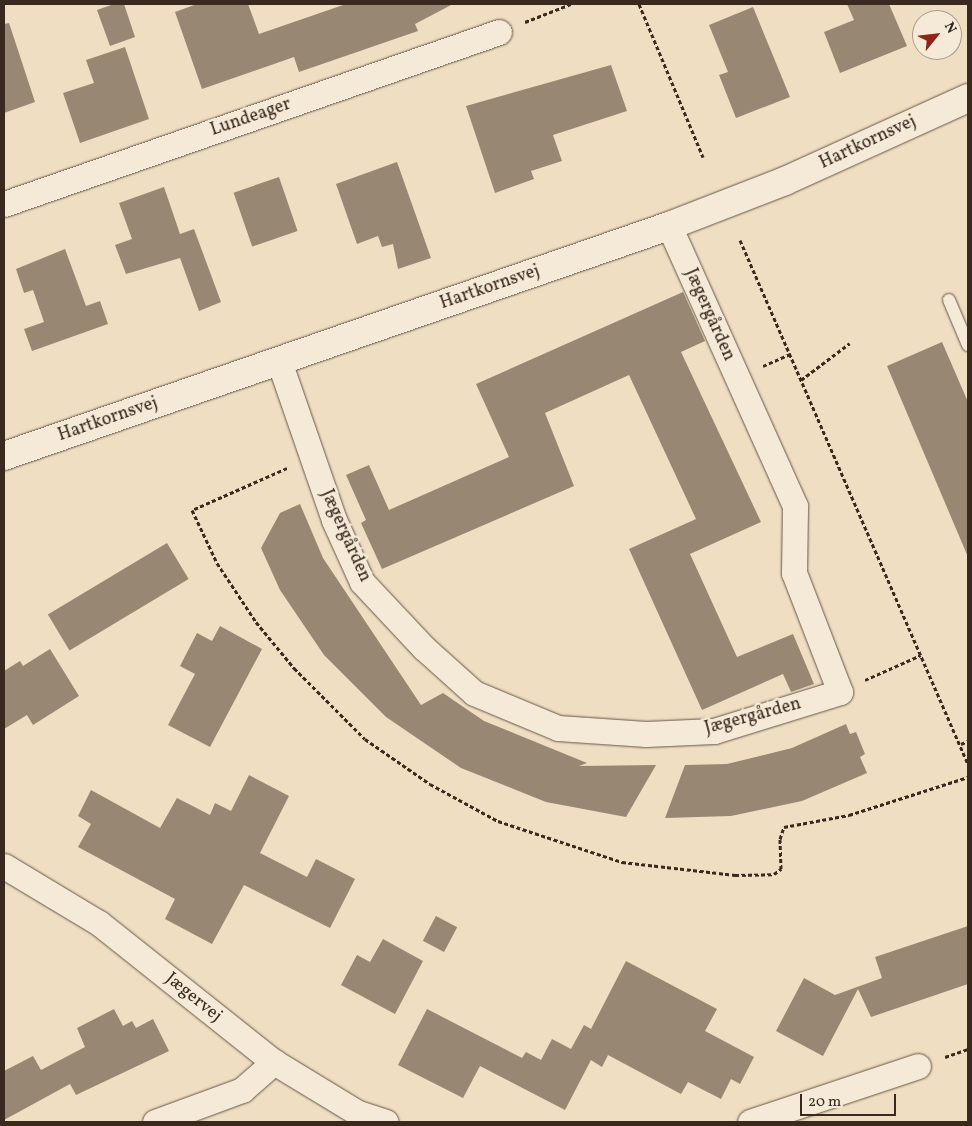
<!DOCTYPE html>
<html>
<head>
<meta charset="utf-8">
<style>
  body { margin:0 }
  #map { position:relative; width:972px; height:1126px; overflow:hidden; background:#efdec2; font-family:Vollkorn,serif }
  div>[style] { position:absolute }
  .building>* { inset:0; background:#988773; transform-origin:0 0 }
  .path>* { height:3px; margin-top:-1.5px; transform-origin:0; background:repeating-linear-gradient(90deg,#39291e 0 4px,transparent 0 6.5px) }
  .roads { filter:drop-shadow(0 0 1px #665647) drop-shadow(0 0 1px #665647) }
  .lane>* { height:12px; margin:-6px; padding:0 6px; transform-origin:6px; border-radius:6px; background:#f5ead7 }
  .street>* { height:25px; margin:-12.5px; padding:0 12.5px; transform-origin:12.5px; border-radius:12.5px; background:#f5ead7 }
  .secondary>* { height:28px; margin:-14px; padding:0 14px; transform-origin:14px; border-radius:14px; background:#f5ead7 }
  span { translate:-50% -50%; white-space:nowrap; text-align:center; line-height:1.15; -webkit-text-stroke:5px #f5ead7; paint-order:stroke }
  .street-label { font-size:18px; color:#39291e }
  .frame { position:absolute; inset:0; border:5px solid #39291e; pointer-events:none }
  .north { position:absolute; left:912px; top:10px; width:50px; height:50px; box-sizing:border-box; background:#f5ead7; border:1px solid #aa9d8d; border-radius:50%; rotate:61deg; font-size:14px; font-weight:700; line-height:20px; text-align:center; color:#39291e }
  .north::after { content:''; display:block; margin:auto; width:18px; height:22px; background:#8f2418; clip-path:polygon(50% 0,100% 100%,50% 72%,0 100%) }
  .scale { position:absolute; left:800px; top:1094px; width:96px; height:22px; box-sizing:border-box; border:2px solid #39291e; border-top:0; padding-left:6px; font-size:15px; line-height:18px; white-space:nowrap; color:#39291e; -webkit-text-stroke:4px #f5ead7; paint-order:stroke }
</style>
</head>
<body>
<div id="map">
  <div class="building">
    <div style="clip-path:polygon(114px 4px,124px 4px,135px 37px,110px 46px,97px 10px)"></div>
    <div style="clip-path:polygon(197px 4px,248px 4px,259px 34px,346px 4px,453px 4px,415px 24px,418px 31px,299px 72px,294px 57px,202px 89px,175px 12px)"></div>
    <div style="clip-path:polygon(847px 4px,889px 4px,907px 46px,840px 73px,824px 32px,854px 20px)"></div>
    <div style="clip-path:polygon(753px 7px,790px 97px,736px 118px,719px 75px,728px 72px,709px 25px)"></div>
    <div style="clip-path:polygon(9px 23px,35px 102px,4px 113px,4px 24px)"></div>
    <div style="clip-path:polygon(125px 47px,149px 119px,80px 143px,63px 93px,94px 83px,86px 60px)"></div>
    <div style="clip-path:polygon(611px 65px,627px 111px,553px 135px,562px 161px,531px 171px,534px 179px,495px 193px,466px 106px)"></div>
    <div style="clip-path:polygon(397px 162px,431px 258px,398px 269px,393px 244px,382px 247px,378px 236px,357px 244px,336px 184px)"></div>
    <div style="left:279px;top:177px;width:57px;height:48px;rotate:71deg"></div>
    <div style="clip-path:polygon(164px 187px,180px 234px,194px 229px,221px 302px,199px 311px,180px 258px,126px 274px,115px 245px,132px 239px,119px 203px)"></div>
    <div style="clip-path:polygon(65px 249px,86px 306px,100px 301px,108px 324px,32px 351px,24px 329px,44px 322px,33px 290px,24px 293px,16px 269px)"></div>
    <div style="clip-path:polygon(683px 292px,705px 341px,681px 352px,761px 522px,690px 554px,737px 657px,793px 634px,814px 684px,791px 692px,783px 674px,702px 710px,629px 549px,696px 519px,629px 375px,545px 413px,574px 486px,382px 569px,361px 523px,366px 520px,346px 475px,369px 465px,389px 510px,509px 457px,476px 384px)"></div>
    <div style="clip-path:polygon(942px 342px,968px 402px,968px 557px,887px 366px)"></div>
    <div style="clip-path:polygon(300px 504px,323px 558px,421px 705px,443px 693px,484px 721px,587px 763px,579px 766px,656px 765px,626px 817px,546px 802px,461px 768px,386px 717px,324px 655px,280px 590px,261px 548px,280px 513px)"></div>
    <div style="left:167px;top:543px;width:42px;height:139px;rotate:59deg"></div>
    <div style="clip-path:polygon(220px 626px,262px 649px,210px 747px,168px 725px,195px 674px,180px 666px,197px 633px,212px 641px)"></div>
    <div style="clip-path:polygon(50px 649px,79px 696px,33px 725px,27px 715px,4px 729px,4px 671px,20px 661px,23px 666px)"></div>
    <div style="clip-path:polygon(846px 724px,850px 734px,856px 732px,865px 754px,860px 757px,867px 773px,802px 801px,731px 816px,665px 818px,685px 765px,727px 764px,792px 748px)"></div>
    <div style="clip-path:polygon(249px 775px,289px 796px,260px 853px,307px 877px,316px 859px,355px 879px,330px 928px,244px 885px,212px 944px,165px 919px,175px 899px,78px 847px,91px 824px,78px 816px,91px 790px,160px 828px,177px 798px,210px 815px,215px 803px,231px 811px)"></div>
    <div style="left:436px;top:916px;width:24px;height:28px;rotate:28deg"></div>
    <div style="clip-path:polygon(968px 926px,968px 984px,871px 1017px,858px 989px,823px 1056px,776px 1031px,804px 978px,835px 995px,882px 978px,875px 957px)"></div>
    <div style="clip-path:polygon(383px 939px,423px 961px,395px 1014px,341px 985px,357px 955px,370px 962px)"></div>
    <div style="clip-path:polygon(626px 961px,717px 1009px,705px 1031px,754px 1057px,740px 1084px,731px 1079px,721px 1099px,688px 1082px,681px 1094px,608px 1055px,602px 1067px,591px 1060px,565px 1110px,480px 1066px,463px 1098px,398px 1065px,427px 1009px,522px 1058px,526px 1052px,541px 1060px,552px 1039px,571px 1049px,584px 1025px,591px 1029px)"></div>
    <div style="clip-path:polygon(114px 1009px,123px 1026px,132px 1021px,136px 1028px,153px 1019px,169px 1051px,76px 1095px,70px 1084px,4px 1120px,4px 1071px,33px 1056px,41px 1070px,85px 1047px,77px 1028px)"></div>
  </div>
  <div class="path">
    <div style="left:639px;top:4px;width:166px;rotate:67.3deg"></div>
    <div style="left:525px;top:22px;width:49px;rotate:-21.4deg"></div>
    <div style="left:740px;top:240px;width:571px;rotate:66.49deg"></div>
    <div style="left:763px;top:366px;width:30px;rotate:-24deg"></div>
    <div style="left:801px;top:380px;width:61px;rotate:-37.1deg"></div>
    <div style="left:287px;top:468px;width:104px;rotate:156.1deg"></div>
    <div style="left:192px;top:510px;width:59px;rotate:64.7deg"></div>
    <div style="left:217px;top:563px;width:71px;rotate:56.5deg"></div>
    <div style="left:256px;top:622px;width:60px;rotate:50.4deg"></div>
    <div style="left:294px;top:668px;width:100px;rotate:45deg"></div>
    <div style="left:365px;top:739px;width:79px;rotate:34.7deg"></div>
    <div style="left:430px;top:784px;width:77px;rotate:28.6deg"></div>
    <div style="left:498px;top:821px;width:131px;rotate:18.3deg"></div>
    <div style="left:622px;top:862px;width:114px;rotate:6.6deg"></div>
    <div style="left:735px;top:875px;width:39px;rotate:-1deg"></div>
    <div style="left:774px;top:874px;width:9px;rotate:-36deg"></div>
    <div style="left:781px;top:869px;width:30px;rotate:-92deg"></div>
    <div style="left:780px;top:839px;width:13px;rotate:-72deg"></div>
    <div style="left:784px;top:827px;width:66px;rotate:-10.5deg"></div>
    <div style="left:849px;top:815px;width:125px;rotate:-17.7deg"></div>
    <div style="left:865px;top:680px;width:61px;rotate:-24.1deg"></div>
    <div style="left:961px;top:744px;width:8px;rotate:-23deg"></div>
    <div style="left:945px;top:1057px;width:24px;rotate:-19deg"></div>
  </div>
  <div class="roads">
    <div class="lane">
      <div style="left:949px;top:300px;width:49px;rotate:67.1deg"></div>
    </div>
    <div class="street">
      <div style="left:4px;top:204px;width:524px;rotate:-19.16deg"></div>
      <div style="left:279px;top:361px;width:168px;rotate:70.9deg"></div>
      <div style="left:334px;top:520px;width:68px;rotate:65.7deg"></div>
      <div style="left:362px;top:582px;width:91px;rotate:46.8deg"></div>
      <div style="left:424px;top:648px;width:67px;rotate:42deg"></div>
      <div style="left:474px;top:693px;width:91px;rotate:22.6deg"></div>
      <div style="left:558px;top:728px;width:88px;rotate:3.9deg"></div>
      <div style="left:646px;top:734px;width:68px;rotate:-2.5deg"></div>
      <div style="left:714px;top:731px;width:132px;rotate:-17.2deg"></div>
      <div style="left:840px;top:692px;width:128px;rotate:-111.1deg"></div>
      <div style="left:794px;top:573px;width:67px;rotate:-89.1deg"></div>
      <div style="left:795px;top:506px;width:307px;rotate:-114.2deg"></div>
      <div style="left:4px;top:866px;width:111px;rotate:31deg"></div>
      <div style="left:99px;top:923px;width:223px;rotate:38.5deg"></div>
      <div style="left:274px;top:1062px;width:98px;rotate:31.3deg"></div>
      <div style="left:358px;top:1113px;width:29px;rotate:18deg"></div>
      <div style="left:155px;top:1122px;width:93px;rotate:-20.2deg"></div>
      <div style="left:242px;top:1090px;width:43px;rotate:-41.2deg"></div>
      <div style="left:750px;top:1122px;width:177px;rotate:-18.4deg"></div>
    </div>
    <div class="secondary">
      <div style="left:4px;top:456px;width:704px;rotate:-19.08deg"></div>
      <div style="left:669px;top:226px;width:124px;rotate:-21.2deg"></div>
      <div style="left:785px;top:181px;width:201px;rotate:-24.4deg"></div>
    </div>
  </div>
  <div class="street-label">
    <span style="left:251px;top:118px;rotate:-19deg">Lundeager</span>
    <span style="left:868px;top:143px;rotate:-25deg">Hartkornsvej</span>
    <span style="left:490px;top:288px;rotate:-19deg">Hartkornsvej</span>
    <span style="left:709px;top:315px;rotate:66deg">Jægergården</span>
    <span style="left:108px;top:420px;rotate:-19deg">Hartkornsvej</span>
    <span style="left:345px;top:536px;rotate:66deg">Jægergården</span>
    <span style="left:753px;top:717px;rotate:-15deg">Jægergården</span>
    <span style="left:193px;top:998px;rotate:39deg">Jægervej</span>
  </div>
  <div class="frame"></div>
  <div class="north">N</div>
  <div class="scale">20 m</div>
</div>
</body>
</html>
